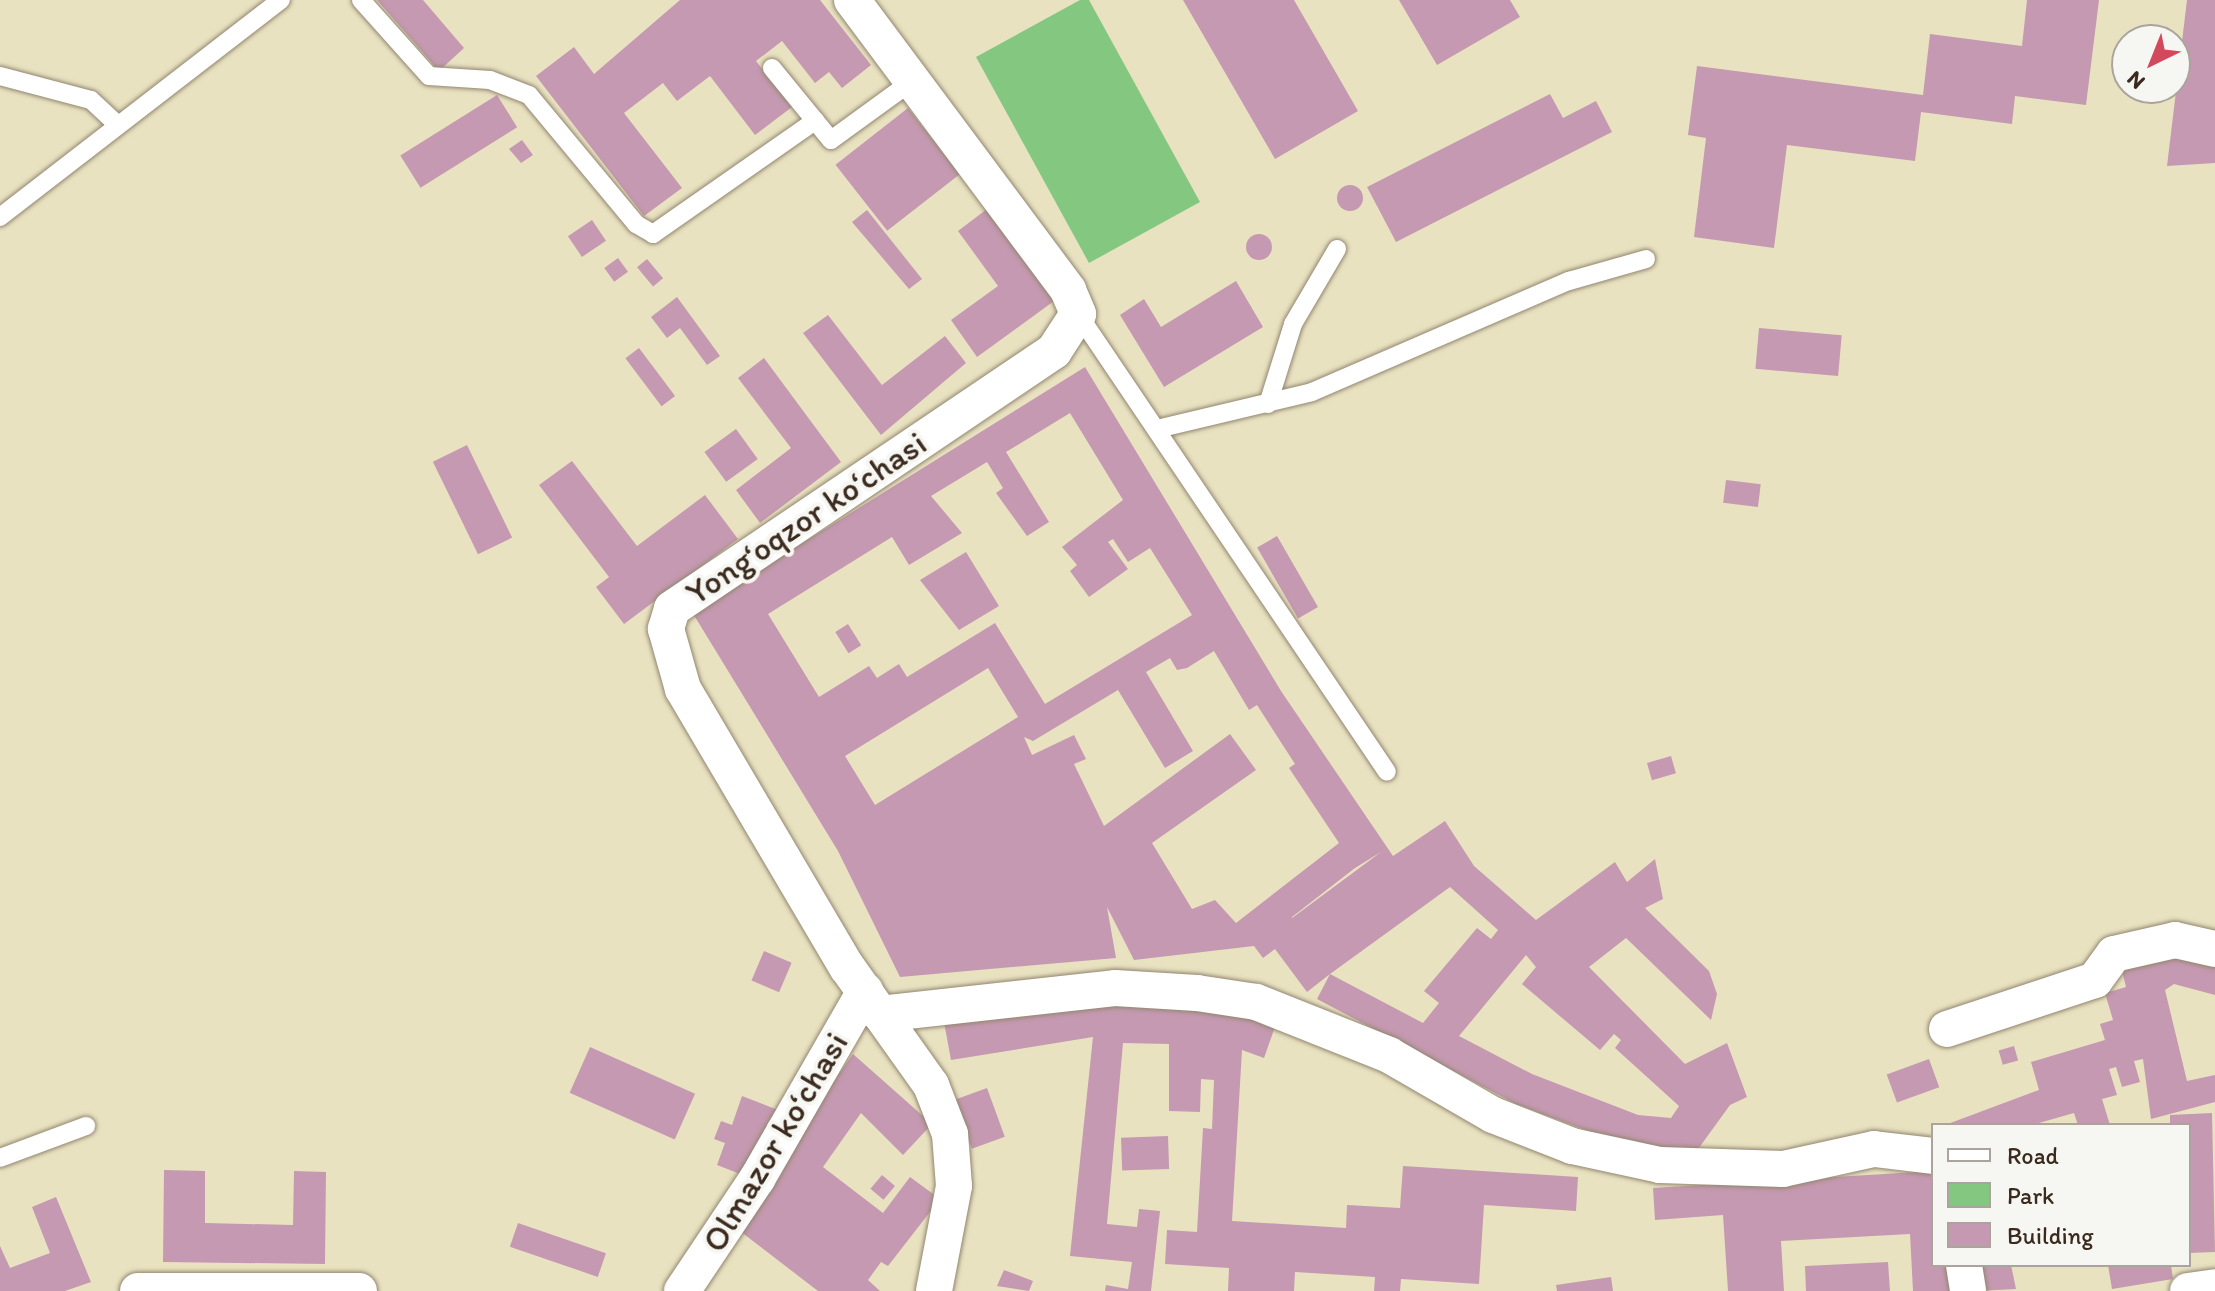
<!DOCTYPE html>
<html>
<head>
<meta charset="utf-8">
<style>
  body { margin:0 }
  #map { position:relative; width:2215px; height:1291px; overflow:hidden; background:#e9e2c1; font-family:Itim,sans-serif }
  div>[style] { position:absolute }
  .green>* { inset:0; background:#83c781 }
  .building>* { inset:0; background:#c599b1; transform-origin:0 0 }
  .round { border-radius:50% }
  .roads { filter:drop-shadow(0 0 2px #928670) drop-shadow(0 0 2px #928670) }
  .service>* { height:18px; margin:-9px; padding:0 9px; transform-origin:9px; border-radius:9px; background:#fff }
  .minor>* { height:36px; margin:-18px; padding:0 18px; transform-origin:18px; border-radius:18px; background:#fff }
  span { translate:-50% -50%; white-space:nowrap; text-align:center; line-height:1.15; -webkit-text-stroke:8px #f6f6f2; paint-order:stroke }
  .street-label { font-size:34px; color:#3b2a1e }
  .legend { position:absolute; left:1931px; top:1123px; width:260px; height:144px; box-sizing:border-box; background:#f6f6f2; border:2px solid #aba49d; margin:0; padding:10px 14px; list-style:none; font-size:24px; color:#3b2a1e }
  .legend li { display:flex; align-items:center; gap:16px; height:40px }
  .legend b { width:40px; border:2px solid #aba49d }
  .north { position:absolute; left:2111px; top:24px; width:80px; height:80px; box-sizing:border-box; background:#f6f6f2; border:2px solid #aba49d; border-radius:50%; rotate:223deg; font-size:22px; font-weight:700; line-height:32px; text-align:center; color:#3b2a1e }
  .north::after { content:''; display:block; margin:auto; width:28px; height:36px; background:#d1495b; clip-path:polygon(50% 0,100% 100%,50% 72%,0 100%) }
</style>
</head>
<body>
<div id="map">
  <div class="green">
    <div style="clip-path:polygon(1080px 0,1089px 0,1200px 202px,1089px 263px,976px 57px)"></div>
  </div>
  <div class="building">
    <div style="clip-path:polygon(377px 0,423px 0,464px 48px,439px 71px)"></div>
    <div style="clip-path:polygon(680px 0,820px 0,871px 65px,842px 88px,829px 72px,815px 83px,782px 41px,756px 61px,792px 107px,755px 135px,710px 76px,677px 101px,663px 83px,624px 113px,682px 188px,644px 216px,536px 76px,574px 47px,594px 74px)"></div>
    <div style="clip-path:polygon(1183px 0,1294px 0,1358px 111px,1275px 159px)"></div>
    <div style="clip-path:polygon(1399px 0,1510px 0,1520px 17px,1437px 65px)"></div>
    <div style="clip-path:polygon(2027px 0,2099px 0,2086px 105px,2015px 96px,2012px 124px,1921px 112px,1915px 161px,1787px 145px,1774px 248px,1694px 237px,1706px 138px,1688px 135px,1697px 66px,1923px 95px,1930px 34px,2022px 46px)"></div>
    <div style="clip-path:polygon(2187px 0,2215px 0,2215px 163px,2167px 166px)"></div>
    <div style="clip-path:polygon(1550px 94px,1563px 118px,1596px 101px,1612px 132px,1396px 242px,1367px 187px)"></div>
    <div style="left:497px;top:95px;width:38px;height:114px;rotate:58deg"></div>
    <div style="left:908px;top:108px;width:84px;height:92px;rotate:52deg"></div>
    <div style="clip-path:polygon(522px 140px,533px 155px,521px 163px,509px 149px)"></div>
    <div class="round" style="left:1337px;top:185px;width:26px;height:26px"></div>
    <div style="clip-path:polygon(987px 209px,1054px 301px,977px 357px,951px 320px,998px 286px,958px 231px)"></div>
    <div style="clip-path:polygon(867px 210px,922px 279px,909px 289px,852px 222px)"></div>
    <div style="left:592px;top:220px;width:25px;height:29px;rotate:56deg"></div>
    <div class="round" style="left:1246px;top:234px;width:26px;height:26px"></div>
    <div style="left:618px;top:258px;width:17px;height:17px;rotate:54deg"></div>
    <div style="left:647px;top:259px;width:25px;height:13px;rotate:50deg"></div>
    <div style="clip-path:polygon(1236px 281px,1263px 327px,1164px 387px,1120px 315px,1144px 299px,1161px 327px)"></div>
    <div style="clip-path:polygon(677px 297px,720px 356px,707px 365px,680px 328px,667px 338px,651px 317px)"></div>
    <div style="clip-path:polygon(828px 315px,882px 385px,945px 336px,966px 363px,881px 435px,803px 333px)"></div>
    <div style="left:1759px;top:328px;width:83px;height:41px;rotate:5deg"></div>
    <div style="left:639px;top:348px;width:60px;height:17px;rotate:53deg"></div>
    <div style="clip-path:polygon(764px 358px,841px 462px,760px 523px,736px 490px,791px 448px,738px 378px)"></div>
    <div style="clip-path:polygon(evenodd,1085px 367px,1281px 691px,1393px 856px,1445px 821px,1474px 866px,1536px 920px,1615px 862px,1627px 882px,1655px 859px,1663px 899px,1645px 908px,1709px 971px,1717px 994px,1711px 1020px,1626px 938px,1589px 967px,1685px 1064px,1727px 1043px,1747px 1097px,1730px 1105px,1696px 1152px,1631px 1147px,1516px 1104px,1317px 999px,1330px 974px,1423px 1023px,1439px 1003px,1424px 991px,1477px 928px,1491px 939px,1498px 930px,1450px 887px,1330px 974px,1307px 992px,1275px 949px,1263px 958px,1254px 946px,1134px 960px,1107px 907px,1116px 958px,900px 977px,838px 851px,692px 612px,1085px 367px,1070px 413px,1123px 500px,1062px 547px,1077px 565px,1070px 571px,1089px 597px,1128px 569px,1108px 542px,1113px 539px,1128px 562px,1150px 548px,1192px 615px,1045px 704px,995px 623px,907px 677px,899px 664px,877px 678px,869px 666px,819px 697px,768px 614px,892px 537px,909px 565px,962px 533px,931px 496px,987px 462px,1003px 488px,996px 493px,1027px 536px,1049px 522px,1006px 452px,1070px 413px,1085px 367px,1214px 651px,1249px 710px,1257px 705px,1295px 764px,1289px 768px,1339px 843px,1236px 923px,1215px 900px,1192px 909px,1152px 843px,1256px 770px,1230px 734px,1104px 826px,1074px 764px,1086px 759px,1074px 735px,1032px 755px,1024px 737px,1033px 741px,1118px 690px,1165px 768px,1193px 751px,1146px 672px,1170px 658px,1177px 670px,1187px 668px,1214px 651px,1085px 367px,988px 668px,1018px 717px,875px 805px,845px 756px,988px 668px,1085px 367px,1381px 852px,1292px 918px,1292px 917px,1355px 868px,1381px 852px,1085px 367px,1526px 955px,1536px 967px,1522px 984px,1600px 1050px,1614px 1034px,1621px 1040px,1615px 1048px,1679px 1106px,1671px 1118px,1638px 1115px,1532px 1074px,1459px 1036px,1526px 955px)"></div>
    <div style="left:736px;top:429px;width:37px;height:39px;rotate:54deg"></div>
    <div style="left:467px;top:445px;width:103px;height:38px;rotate:64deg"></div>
    <div style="clip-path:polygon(572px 461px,637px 546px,705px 495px,738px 539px,624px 624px,596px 587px,609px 577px,539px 485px)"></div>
    <div style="left:1726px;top:480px;width:35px;height:23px;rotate:7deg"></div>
    <div style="left:1277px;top:536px;width:82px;height:23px;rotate:60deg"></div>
    <div style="clip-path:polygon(966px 552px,999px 606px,959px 630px,920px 580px)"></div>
    <div style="left:848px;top:624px;width:25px;height:15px;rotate:58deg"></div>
    <div style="left:1671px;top:756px;width:18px;height:25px;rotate:74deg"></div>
    <div style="clip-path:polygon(2176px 950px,2215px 959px,2215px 995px,2174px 984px,2165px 990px,2187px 1081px,2215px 1075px,2215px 1102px,2151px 1119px,2143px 1059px,2134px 1061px,2140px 1082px,2122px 1087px,2116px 1067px,2109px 1069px,2117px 1095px,2102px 1099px,2110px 1125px,2078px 1125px,2074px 1113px,2032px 1125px,1945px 1125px,2039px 1090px,2031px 1062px,2105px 1040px,2100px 1024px,2113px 1020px,2105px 993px,2126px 987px,2120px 963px)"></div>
    <div style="left:764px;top:951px;width:30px;height:32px;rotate:23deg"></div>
    <div style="clip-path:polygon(1203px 1003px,1277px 1021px,1264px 1058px,1242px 1050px,1232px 1221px,1346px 1228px,1347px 1205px,1400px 1208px,1403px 1166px,1578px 1177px,1576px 1211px,1484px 1205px,1479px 1284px,1401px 1279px,1400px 1291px,1374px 1291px,1375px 1277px,1295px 1272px,1294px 1291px,1228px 1291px,1229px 1268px,1165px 1264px,1167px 1230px,1197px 1232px,1203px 1128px,1212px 1129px,1214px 1080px,1201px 1079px,1200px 1112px,1169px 1111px,1169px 1044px,1123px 1043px,1107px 1224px,1137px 1227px,1139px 1209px,1160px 1211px,1151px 1291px,1105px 1291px,1106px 1285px,1128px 1289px,1132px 1262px,1070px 1256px,1093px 1037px,951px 1060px,944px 1022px,1029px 1007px)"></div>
    <div style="left:2014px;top:1046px;width:15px;height:16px;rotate:74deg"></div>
    <div style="left:590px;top:1047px;width:115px;height:50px;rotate:24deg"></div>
    <div style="clip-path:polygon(853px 1054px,932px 1124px,903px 1155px,861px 1113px,823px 1167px,883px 1213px,910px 1177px,940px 1199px,888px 1266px,881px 1262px,868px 1280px,880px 1291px,818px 1291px,732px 1225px)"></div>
    <div style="left:1929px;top:1059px;width:30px;height:45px;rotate:70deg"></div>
    <div style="left:987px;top:1088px;width:52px;height:35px;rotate:70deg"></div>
    <div style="clip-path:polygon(742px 1096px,778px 1110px,753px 1179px,717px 1165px,725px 1143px,714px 1139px,721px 1121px,732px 1125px)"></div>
    <div style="clip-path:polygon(2212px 1113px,2215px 1252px,2189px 1253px,2189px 1125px,2170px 1125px,2170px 1115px)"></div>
    <div style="left:1168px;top:1136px;width:33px;height:47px;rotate:88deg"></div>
    <div style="clip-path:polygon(164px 1170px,205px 1171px,205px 1223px,293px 1225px,294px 1171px,326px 1172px,325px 1264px,163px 1262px)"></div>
    <div style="clip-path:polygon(1933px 1171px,1933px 1265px,1951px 1265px,1953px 1291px,1913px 1291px,1910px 1234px,1781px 1241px,1784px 1291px,1728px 1291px,1723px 1215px,1655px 1220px,1653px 1188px)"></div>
    <div style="left:882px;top:1175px;width:17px;height:18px;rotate:40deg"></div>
    <div style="clip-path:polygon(56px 1197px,91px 1282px,65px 1291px,0 1291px,0 1246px,10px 1268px,50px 1253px,32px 1207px)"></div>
    <div style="left:518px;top:1223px;width:93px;height:25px;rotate:19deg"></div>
    <div style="clip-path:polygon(1888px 1262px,1890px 1291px,1806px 1291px,1805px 1266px)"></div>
    <div style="clip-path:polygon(1973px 1265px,2011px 1265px,2016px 1289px,1978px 1291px)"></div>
    <div style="clip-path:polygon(2108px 1265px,2171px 1265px,2173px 1279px,2112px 1289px)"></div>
    <div style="clip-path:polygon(1004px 1270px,1033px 1281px,1029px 1291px,997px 1286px)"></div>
    <div style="clip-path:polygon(1611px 1277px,1613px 1291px,1557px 1291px,1556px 1285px)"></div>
  </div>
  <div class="roads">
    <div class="service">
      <div style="left:361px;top:0;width:102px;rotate:48.2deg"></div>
      <div style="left:429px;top:76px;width:61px;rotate:3.8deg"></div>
      <div style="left:490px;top:80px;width:42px;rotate:21deg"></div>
      <div style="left:529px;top:95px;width:168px;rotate:50.3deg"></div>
      <div style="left:636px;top:224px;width:20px;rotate:30deg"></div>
      <div style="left:653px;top:234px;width:198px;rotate:-34.9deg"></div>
      <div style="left:772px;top:68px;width:93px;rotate:50.7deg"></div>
      <div style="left:831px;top:140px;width:104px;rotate:-36deg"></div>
      <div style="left:0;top:76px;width:94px;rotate:14.8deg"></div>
      <div style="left:91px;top:100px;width:35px;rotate:43deg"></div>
      <div style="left:0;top:217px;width:355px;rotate:-37.7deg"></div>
      <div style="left:1078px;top:314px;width:552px;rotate:55.99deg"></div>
      <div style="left:1268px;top:404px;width:84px;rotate:-72.6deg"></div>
      <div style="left:1293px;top:324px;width:87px;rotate:-59.6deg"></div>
      <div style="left:1157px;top:429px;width:159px;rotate:-13.4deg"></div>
      <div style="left:1312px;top:392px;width:280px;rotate:-23.4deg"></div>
      <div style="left:1569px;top:281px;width:80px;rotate:-15.9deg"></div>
      <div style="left:0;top:1158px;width:92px;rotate:-20.4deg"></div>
    </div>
    <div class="minor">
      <div style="left:852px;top:0;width:362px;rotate:53.3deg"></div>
      <div style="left:1068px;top:290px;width:26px;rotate:67deg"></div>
      <div style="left:1078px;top:314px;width:44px;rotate:123deg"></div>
      <div style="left:1054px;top:351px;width:461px;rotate:146deg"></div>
      <div style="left:672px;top:609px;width:21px;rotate:107deg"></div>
      <div style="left:666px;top:629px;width:62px;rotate:74.2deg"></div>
      <div style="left:683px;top:689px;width:323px;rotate:59.5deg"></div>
      <div style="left:847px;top:967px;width:145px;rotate:54.6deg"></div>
      <div style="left:931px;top:1085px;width:53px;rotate:68.8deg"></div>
      <div style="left:950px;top:1134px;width:52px;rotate:85.6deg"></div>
      <div style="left:954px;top:1186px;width:107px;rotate:100.8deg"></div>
      <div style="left:880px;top:1014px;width:236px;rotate:-6.3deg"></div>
      <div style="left:1115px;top:988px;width:82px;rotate:3.5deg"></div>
      <div style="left:1197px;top:993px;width:60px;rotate:8.7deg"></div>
      <div style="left:1256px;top:1002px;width:143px;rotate:21.7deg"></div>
      <div style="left:1389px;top:1055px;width:120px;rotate:30deg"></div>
      <div style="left:1493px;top:1115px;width:85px;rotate:21.4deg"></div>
      <div style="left:1572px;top:1146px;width:90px;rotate:12.2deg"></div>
      <div style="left:1660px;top:1165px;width:123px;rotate:1.9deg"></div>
      <div style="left:1783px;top:1169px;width:93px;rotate:-12.4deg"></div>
      <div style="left:1874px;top:1149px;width:59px;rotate:6.8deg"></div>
      <div style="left:1947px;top:1029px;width:156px;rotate:-18.3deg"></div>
      <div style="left:2095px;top:980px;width:32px;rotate:-54deg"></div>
      <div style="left:2114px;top:954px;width:63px;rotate:-12.9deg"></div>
      <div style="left:2175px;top:940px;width:41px;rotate:12.7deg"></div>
      <div style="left:1964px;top:1265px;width:26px;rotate:81deg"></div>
      <div style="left:138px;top:1291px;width:221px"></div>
      <div style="left:682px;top:1291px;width:135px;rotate:-56.2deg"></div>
      <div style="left:757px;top:1179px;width:217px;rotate:-60.1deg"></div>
      <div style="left:2188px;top:1291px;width:27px;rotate:-8deg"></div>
    </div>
  </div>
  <div class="street-label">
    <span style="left:806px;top:518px;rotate:-34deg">Yongʻoqzor koʻchasi</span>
    <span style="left:775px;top:1142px;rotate:-59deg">Olmazor koʻchasi</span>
  </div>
  <ul class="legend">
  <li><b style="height:10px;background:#fff"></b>Road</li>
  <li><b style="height:22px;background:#83c781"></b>Park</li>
  <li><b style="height:22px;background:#c599b1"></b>Building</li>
  </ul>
  <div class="north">N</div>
</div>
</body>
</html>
